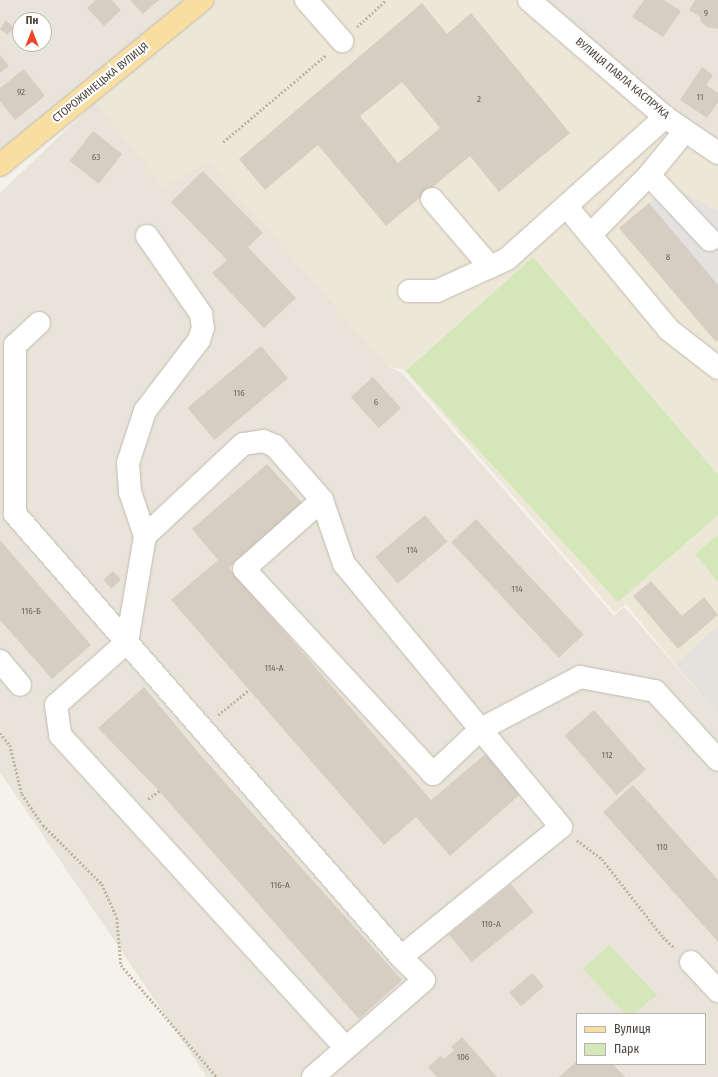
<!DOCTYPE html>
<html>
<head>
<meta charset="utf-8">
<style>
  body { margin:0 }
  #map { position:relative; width:718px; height:1077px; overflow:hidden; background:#f5f2ec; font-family:"Fira Sans Condensed",sans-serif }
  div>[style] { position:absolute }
  .residential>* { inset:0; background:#e9e4da }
  .industrial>* { inset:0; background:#e5e1dd }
  .education>* { inset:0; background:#ede7d7 }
  .green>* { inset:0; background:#d3e7b8 }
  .parking>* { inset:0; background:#e4e2e0 }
  .building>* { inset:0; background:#d6cec2; transform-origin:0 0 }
  .path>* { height:2.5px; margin-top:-1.25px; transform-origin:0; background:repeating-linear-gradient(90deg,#c2b5a1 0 2px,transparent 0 4px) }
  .roads { filter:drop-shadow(0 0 1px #c0baaf) drop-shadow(0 0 1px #c0baaf) }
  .minor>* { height:22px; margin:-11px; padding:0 11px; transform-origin:11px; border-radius:11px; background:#fff }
  .major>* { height:22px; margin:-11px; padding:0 11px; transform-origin:11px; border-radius:11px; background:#f9dea1 }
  span { translate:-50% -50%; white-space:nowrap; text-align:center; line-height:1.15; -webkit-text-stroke:4px #fff; paint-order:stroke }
  .number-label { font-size:9px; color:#6d665c }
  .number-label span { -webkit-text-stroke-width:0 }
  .street-label { font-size:11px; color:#4a433a }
  .legend { position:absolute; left:576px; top:1013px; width:130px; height:52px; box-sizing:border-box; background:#fff; border:1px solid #b7b4b0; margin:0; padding:5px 7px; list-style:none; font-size:12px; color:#4a433a }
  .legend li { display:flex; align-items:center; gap:8px; height:20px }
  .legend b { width:20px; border:1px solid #b7b4b0 }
  .north { position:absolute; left:12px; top:12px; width:40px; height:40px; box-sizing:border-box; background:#fff; border:1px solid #b7b4b0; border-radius:50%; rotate:0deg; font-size:11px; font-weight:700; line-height:16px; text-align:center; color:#4a433a }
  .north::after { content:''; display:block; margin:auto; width:14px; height:18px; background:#ef432a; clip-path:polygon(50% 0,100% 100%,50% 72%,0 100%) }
</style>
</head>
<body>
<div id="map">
  <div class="residential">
    <div style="clip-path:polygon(evenodd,0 0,210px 0,96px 102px,209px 161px,389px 367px,402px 373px,614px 616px,624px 607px,718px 714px,718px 1077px,207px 1077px,0 772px,0 193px,95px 102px,80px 88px,0 153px,0 0,20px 20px,44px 20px,44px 44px,20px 44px,20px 20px,0 0,577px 1014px,705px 1014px,705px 1064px,577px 1064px,577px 1014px)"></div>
    <div style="clip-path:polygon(540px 0,718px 0,718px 143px,715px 149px)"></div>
  </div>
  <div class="industrial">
    <div style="clip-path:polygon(718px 625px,718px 714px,675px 664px)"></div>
  </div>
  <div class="education">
    <div style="clip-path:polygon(210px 0,540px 0,718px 151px,718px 625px,675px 664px,626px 604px,615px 613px,403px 369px,389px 367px,209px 161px,164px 187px,95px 102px)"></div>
  </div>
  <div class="green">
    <div style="clip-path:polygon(533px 257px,718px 475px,718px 515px,618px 602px,406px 371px)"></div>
    <div style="clip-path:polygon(718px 535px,718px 582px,695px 554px)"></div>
    <div style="clip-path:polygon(609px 945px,657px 995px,633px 1014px,626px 1014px,583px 969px)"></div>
  </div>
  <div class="parking">
    <div style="clip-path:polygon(670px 186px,718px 211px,718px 285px,649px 203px)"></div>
  </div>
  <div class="building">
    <div style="clip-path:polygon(96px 0,112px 0,121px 10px,104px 26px,87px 8px)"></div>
    <div style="clip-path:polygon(130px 0,159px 0,143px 14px)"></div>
    <div style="clip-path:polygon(644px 0,664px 0,681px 11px,663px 37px,632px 17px)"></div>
    <div style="clip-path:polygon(695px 0,718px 0,718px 29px,707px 27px,701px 22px,700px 17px,689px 10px)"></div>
    <div style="clip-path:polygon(evenodd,422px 3px,447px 34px,471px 13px,570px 133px,499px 192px,470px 156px,386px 226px,318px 145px,265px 190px,239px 159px,422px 3px,402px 82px,440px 128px,398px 163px,360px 116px,402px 82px)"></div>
    <div style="clip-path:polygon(6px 20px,14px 28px,7px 35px,0 29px)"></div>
    <div style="clip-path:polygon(0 55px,9px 66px,0 73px)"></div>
    <div style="clip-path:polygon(702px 67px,713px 75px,706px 85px,718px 93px,718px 102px,707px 118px,680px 100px)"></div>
    <div style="clip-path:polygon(24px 69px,45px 96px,15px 120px,0 101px,0 88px)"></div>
    <div style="left:93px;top:131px;width:37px;height:38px;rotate:38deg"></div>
    <div style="clip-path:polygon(203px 171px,263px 233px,248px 247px,296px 298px,264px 328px,212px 273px,227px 260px,171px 202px)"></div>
    <div style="clip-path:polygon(649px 203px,718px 285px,718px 340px,716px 342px,619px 228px)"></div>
    <div style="left:261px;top:346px;width:42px;height:96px;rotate:50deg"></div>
    <div style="left:373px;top:377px;width:42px;height:30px;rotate:48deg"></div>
    <div style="clip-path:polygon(267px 464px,303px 504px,229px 568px,431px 800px,489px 751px,524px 791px,450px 856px,416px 817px,384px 845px,171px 600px,218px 560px,192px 529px)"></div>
    <div style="left:425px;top:515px;width:35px;height:65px;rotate:50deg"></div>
    <div style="left:476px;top:519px;width:158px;height:34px;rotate:47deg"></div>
    <div style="clip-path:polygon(0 540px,91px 645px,52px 679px,0 620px)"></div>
    <div style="left:113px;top:571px;width:12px;height:13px;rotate:48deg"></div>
    <div style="clip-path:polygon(651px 581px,682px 616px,704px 597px,718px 615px,678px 649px,633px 596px)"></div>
    <div style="clip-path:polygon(144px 687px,203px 758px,402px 980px,359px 1019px,159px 791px,98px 728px)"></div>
    <div style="left:594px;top:710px;width:79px;height:39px;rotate:49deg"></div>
    <div style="clip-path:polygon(633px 785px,718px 880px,718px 942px,603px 812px)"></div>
    <div style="left:511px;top:884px;width:36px;height:80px;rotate:51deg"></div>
    <div style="left:532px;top:973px;width:18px;height:30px;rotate:49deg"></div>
    <div style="clip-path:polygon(462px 1037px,497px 1077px,437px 1077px,428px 1067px,441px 1056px,444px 1059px,454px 1050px,451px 1047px)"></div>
    <div style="clip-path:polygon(577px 1061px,577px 1064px,613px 1064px,625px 1077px,559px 1077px)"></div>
  </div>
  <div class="path">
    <div style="left:357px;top:27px;width:40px;rotate:-43deg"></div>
    <div style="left:223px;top:142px;width:135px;rotate:-40.2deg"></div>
    <div style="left:218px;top:715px;width:40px;rotate:-39deg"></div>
    <div style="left:0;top:733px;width:16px;rotate:50deg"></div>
    <div style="left:10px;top:745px;width:50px;rotate:76.2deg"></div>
    <div style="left:22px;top:794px;width:37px;rotate:56deg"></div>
    <div style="left:43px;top:825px;width:83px;rotate:45deg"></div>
    <div style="left:102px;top:884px;width:37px;rotate:66deg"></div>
    <div style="left:117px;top:918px;width:47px;rotate:85.1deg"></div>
    <div style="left:121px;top:965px;width:148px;rotate:49.4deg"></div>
    <div style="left:148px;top:799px;width:14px;rotate:-36deg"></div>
    <div style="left:577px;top:840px;width:31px;rotate:37deg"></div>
    <div style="left:602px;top:859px;width:99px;rotate:52deg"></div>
    <div style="left:663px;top:937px;width:16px;rotate:43deg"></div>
  </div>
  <div class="roads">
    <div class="minor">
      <div style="left:306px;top:0;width:55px;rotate:48.7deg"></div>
      <div style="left:529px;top:0;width:179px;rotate:40.7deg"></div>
      <div style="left:665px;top:117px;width:64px;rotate:34.2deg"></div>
      <div style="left:649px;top:175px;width:89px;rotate:46.8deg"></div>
      <div style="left:432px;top:199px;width:89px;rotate:49.5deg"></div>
      <div style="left:490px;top:267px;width:19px;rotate:-25deg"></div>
      <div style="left:507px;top:259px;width:212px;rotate:-41.9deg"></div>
      <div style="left:567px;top:207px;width:160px;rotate:50.3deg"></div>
      <div style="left:669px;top:330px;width:62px;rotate:37.8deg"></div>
      <div style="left:590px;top:235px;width:84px;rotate:-45.5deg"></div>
      <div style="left:649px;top:175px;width:57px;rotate:-50.7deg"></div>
      <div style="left:409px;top:291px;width:28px"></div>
      <div style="left:437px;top:291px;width:58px;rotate:-24.4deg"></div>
      <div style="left:39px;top:323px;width:33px;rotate:137deg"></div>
      <div style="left:15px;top:345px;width:169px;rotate:90deg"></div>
      <div style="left:15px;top:514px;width:588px;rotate:48.93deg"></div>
      <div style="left:401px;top:957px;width:206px;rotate:-39.1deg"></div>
      <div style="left:561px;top:827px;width:341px;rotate:-129.5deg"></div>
      <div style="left:344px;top:564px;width:68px;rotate:-109deg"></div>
      <div style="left:322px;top:500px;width:72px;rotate:-131deg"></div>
      <div style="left:275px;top:446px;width:13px;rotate:-157deg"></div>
      <div style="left:263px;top:441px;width:20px;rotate:171deg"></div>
      <div style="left:243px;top:444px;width:134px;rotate:136.8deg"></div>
      <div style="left:145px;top:536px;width:46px;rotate:-108.8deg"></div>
      <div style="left:130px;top:492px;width:29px;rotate:-94deg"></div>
      <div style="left:128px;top:463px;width:55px;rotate:-71.9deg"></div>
      <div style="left:145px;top:411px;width:89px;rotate:-52.7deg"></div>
      <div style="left:199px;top:340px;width:13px;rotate:-72deg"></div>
      <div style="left:203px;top:328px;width:14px;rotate:-98deg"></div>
      <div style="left:201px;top:314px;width:95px;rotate:-124.7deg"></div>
      <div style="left:322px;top:500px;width:104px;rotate:138.5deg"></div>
      <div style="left:244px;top:569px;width:279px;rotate:47.3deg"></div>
      <div style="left:433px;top:774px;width:66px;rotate:-43.2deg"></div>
      <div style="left:481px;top:729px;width:112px;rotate:-27.7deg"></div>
      <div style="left:580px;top:677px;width:76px;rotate:10.6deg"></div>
      <div style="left:655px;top:691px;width:93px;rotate:47.6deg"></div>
      <div style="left:145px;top:536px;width:108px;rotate:99.6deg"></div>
      <div style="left:127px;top:642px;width:95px;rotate:138.4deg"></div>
      <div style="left:56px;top:705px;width:30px;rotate:82deg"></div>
      <div style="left:60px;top:735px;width:423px;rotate:47.6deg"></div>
      <div style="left:0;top:661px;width:31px;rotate:50deg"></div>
      <div style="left:691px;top:962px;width:40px;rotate:47deg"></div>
      <div style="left:313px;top:1077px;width:147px;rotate:-41.1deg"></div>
      <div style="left:424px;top:980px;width:33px;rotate:-135deg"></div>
    </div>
    <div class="major">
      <div style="left:0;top:165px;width:261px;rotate:-39.2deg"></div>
    </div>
  </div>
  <div class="number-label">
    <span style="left:706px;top:13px">9</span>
    <span style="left:21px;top:92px">92</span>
    <span style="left:700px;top:97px">11</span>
    <span style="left:479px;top:99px">2</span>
    <span style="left:96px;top:157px">63</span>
    <span style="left:668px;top:257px">8</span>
    <span style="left:239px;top:393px">116</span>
    <span style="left:376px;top:402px">6</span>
    <span style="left:412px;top:550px">114</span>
    <span style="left:517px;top:589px">114</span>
    <span style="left:31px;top:611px">116-Б</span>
    <span style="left:274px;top:668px">114-А</span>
    <span style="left:607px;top:755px">112</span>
    <span style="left:662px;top:847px">110</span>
    <span style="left:280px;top:885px">116-А</span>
    <span style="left:491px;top:924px">110-А</span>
    <span style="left:463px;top:1057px">106</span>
  </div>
  <div class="street-label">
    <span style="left:622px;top:79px;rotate:40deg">ВУЛИЦЯ ПАВЛА КАСПРУКА</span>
    <span style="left:101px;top:83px;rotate:-39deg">СТОРОЖИНЕЦЬКА ВУЛИЦЯ</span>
  </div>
  <ul class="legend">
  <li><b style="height:5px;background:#f9dea1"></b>Вулиця</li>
  <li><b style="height:11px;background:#d3e7b8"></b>Парк</li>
  </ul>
  <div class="north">Пн</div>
</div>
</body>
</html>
